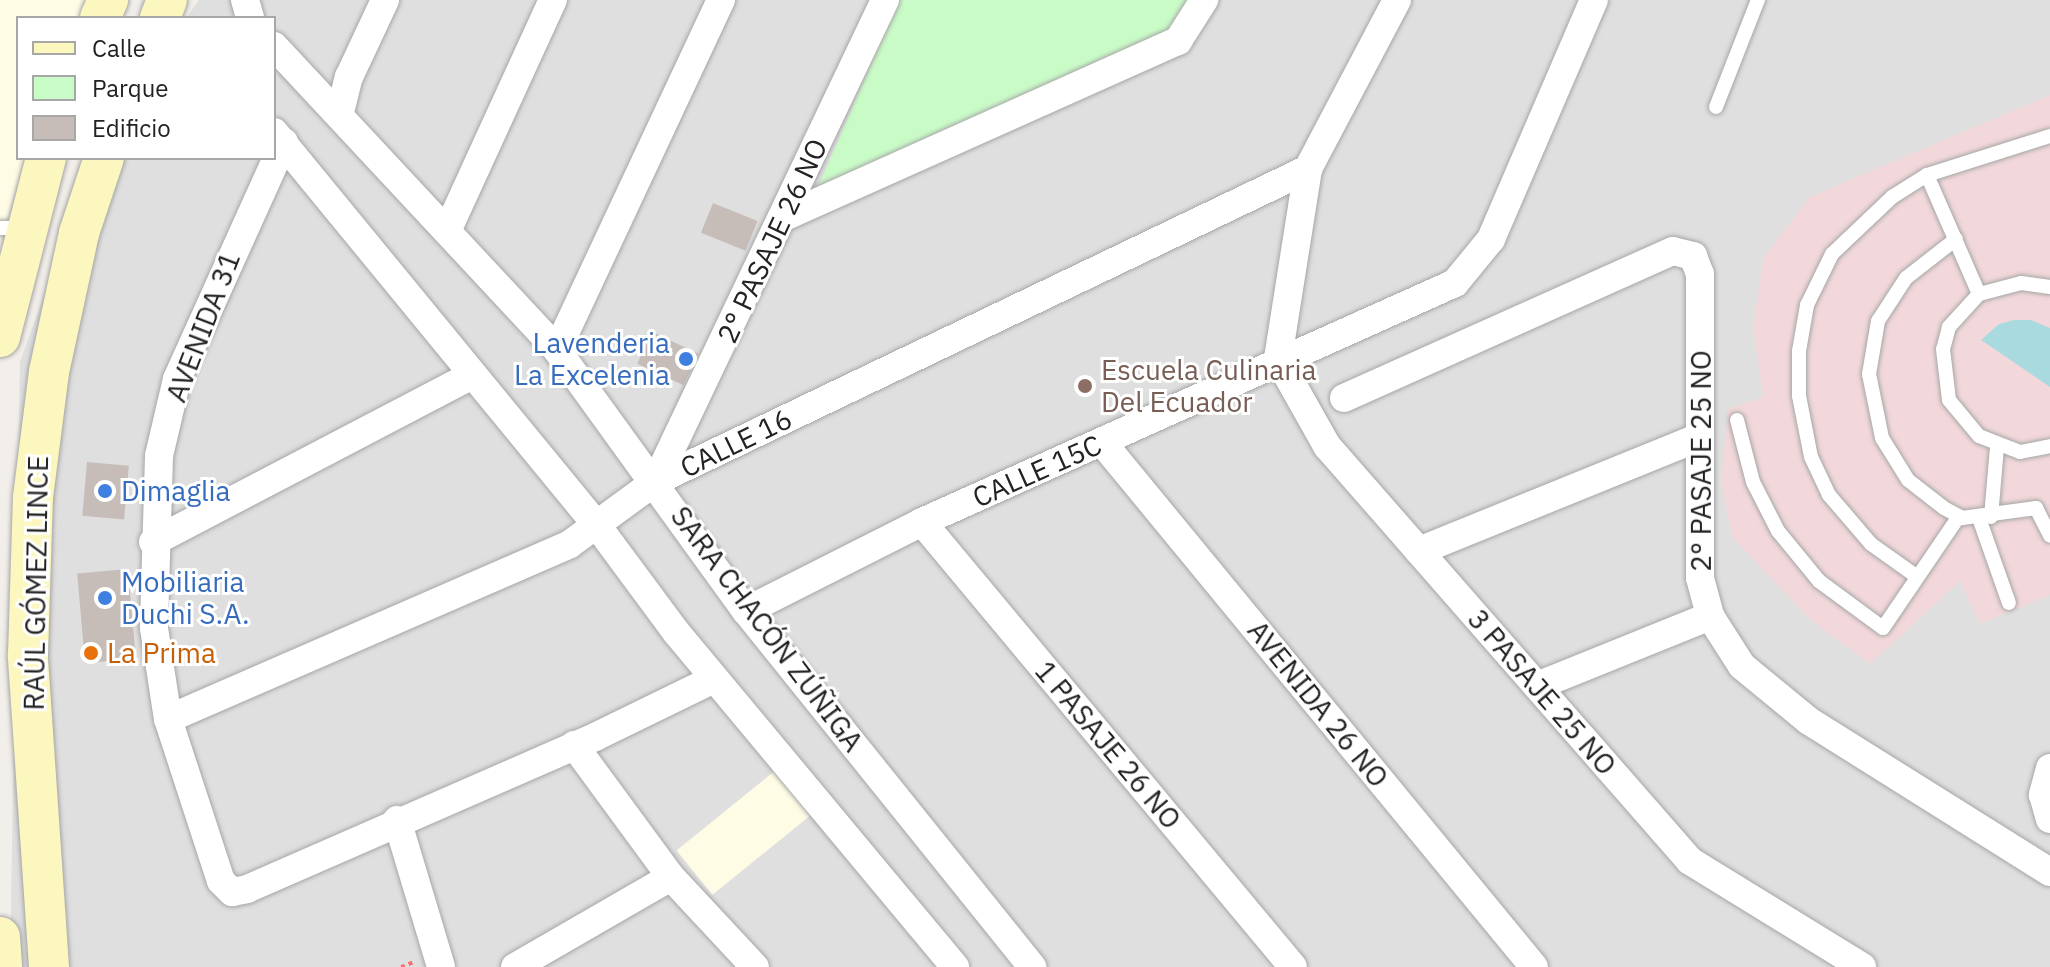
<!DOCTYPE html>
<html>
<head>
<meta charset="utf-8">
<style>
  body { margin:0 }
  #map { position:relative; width:2050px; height:967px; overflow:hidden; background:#f2eee9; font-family:"IBM Plex Sans",sans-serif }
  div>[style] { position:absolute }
  .residential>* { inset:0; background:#e0dfdf }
  .commercial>* { inset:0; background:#f2d8da }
  .education>* { inset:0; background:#fffce5; transform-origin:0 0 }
  .park>* { inset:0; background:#c9fbc7 }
  .water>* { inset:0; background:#a9dae0 }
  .building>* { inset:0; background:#c7bdb8; transform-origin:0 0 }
  .path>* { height:4px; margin-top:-2px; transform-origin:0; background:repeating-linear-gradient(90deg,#fd6f71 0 4px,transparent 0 8px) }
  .roads { filter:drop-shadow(0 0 2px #a6a6a6) drop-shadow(0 0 2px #a6a6a6) }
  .service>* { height:14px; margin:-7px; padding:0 7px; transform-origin:7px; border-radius:7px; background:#fff }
  .minor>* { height:28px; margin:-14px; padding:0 14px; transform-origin:14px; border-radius:14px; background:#fff }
  .secondary>* { height:40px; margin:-20px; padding:0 20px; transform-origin:20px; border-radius:20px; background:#fbf7be }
  .dots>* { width:22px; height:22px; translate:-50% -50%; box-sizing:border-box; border:4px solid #fff; border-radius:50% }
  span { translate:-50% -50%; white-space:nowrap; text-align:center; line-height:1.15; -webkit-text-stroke:6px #fff; paint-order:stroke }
  .street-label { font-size:28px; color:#222 }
  .shop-label { font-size:28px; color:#366cbe }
  .right { translate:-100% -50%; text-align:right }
  .left { translate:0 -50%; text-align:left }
  .education-label { font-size:28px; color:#785e54 }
  .food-label { font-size:28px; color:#c56008 }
  .legend { position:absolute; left:16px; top:16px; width:260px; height:144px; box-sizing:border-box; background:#fff; border:2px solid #a7a7a7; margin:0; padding:10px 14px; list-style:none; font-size:24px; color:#222 }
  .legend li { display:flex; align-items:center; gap:16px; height:40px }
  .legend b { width:40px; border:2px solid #a7a7a7 }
</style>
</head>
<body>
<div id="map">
  <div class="residential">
    <div style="clip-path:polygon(199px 0,2050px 0,2050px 967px,10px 967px,20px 362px,93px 158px,274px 158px,274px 18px,186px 18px)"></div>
  </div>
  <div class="commercial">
    <div style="clip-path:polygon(2050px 95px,2050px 595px,1980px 624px,1960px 581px,1870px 664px,1811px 620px,1732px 537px,1721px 483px,1728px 409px,1763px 397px,1753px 328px,1763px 258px,1810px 197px)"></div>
  </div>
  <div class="education">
    <div style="clip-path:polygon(0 0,91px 0,81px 18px,18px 18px,18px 158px,25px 158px,0 241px)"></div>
    <div style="left:776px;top:770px;width:57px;height:128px;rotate:51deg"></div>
  </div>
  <div class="park">
    <div style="clip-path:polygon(899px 0,1189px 0,1182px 24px,814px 196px)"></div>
  </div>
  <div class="water">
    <div style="clip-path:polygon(2014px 320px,2031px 320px,2050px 328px,2050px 387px,1981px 340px,1999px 324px)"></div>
  </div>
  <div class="building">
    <div style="left:713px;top:203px;width:48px;height:32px;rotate:22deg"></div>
    <div style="left:652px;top:332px;width:51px;height:35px;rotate:25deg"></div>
    <div style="left:87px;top:462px;width:42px;height:54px;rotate:5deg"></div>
    <div style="left:128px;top:569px;width:90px;height:51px;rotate:85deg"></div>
  </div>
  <div class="path">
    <div style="left:401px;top:967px;width:14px;rotate:-21deg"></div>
  </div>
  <div class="roads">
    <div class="service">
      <div style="left:1716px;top:107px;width:115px;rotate:-68.6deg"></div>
      <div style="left:1927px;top:175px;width:130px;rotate:66.4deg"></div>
      <div style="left:0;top:228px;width:24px"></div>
      <div style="left:1956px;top:239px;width:63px;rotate:142deg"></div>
      <div style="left:1906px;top:278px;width:51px;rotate:123.1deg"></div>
      <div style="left:1878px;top:321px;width:54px;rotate:99.6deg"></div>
      <div style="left:1869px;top:374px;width:65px;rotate:78.5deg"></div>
      <div style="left:1882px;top:438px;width:49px;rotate:58.2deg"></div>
      <div style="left:1908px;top:480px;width:46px;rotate:37.9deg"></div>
      <div style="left:1944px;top:508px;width:21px;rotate:29deg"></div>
      <div style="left:1962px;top:518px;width:75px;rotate:-7.7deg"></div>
      <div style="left:2036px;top:508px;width:31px;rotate:63deg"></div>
      <div style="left:2050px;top:287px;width:29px;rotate:-172deg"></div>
      <div style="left:2021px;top:283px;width:43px;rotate:165.3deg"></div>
      <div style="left:1979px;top:294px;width:45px;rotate:132.3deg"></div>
      <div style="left:1949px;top:327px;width:23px;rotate:105deg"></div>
      <div style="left:1943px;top:349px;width:51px;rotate:83.3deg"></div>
      <div style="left:1949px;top:400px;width:47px;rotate:50.2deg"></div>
      <div style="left:1979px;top:436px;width:44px;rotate:21.3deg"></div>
      <div style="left:2020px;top:452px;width:31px;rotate:-11deg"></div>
      <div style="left:1737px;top:420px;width:64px;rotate:75.5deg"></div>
      <div style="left:1753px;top:482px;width:55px;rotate:63deg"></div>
      <div style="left:1778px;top:531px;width:65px;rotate:50.6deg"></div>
      <div style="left:1819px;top:581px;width:79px;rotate:36.3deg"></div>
      <div style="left:1883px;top:628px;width:135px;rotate:-55.8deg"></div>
      <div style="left:1991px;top:517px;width:70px;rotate:-85.1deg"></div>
      <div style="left:1979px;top:518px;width:90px;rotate:70.6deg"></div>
      <div style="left:1916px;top:576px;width:55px;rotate:-144.6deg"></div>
      <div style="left:1871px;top:544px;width:65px;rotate:-130.6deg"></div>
      <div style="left:1829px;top:495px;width:42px;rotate:-115.3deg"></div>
      <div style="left:1811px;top:457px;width:62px;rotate:-101.1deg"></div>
      <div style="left:1799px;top:396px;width:45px;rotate:-90deg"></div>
      <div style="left:1799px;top:351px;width:47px;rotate:-80.1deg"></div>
      <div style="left:1807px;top:305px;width:57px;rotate:-63.9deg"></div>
      <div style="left:1832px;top:254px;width:83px;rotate:-43.5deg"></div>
      <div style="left:1892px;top:197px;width:41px;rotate:-32.2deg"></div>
      <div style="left:1927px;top:175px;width:129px;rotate:-17.6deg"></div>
    </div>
    <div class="minor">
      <div style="left:245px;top:0;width:19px;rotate:74deg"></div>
      <div style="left:1397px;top:0;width:191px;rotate:117.8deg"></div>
      <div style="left:1308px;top:169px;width:192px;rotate:99deg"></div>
      <div style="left:1278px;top:359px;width:100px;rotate:60.6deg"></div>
      <div style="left:1327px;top:446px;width:551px;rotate:48.82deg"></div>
      <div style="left:1690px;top:861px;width:202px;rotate:31.6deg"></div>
      <div style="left:274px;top:46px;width:415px;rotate:47deg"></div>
      <div style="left:557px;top:350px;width:322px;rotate:54.1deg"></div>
      <div style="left:746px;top:611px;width:457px;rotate:51.2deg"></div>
      <div style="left:340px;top:112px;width:36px;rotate:-76deg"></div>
      <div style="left:349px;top:77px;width:85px;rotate:-64.9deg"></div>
      <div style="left:274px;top:132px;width:512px;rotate:50.62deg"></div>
      <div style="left:599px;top:528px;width:129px;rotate:53.5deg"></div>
      <div style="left:676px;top:632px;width:436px;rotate:50.2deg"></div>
      <div style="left:284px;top:142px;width:260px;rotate:114.3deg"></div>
      <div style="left:177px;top:379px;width:79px;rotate:103.2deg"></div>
      <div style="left:159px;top:456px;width:172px;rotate:91.7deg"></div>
      <div style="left:154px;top:628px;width:92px;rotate:81.3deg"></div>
      <div style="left:168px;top:719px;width:170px;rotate:71.9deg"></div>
      <div style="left:221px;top:881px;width:16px;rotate:45deg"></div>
      <div style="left:232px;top:892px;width:15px;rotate:-11deg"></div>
      <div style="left:247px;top:889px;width:382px;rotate:-23.6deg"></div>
      <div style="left:597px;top:736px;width:130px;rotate:-26deg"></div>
      <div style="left:784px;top:217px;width:432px;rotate:-24.1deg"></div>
      <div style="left:1178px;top:41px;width:49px;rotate:-57.6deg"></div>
      <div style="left:448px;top:229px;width:252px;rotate:-65.4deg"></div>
      <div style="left:557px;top:350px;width:387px;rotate:-64.9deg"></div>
      <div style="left:1344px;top:398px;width:360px;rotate:-24.1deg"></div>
      <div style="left:1673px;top:251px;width:21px;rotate:14deg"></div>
      <div style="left:1693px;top:256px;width:19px;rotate:69deg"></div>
      <div style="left:1700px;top:274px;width:304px;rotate:90deg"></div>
      <div style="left:1700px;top:578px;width:39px;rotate:75deg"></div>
      <div style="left:1710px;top:616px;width:59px;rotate:57.4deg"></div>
      <div style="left:1742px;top:666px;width:87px;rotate:39.4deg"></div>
      <div style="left:1809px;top:721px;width:284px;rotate:32.1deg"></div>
      <div style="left:1102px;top:442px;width:680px;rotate:50.55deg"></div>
      <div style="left:656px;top:481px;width:533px;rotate:-64.54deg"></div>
      <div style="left:922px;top:522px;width:579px;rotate:50.18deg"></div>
      <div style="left:153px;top:542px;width:360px;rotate:-27.6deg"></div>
      <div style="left:1419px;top:551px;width:303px;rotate:-22.1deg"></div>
      <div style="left:746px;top:611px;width:197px;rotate:-26.8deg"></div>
      <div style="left:922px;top:522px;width:584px;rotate:-24.15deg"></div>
      <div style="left:1455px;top:283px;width:57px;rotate:-50.7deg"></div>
      <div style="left:1491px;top:239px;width:260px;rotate:-66.7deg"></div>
      <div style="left:1537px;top:686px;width:187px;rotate:-22deg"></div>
      <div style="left:168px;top:719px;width:438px;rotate:-23.5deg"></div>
      <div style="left:570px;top:544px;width:107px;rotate:-36.2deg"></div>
      <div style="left:656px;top:481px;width:723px;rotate:-25.57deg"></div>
      <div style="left:574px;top:745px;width:164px;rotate:53.7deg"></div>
      <div style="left:671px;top:877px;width:123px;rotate:47deg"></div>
      <div style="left:2050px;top:768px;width:28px;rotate:105deg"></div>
      <div style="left:2043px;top:795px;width:25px;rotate:74deg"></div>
      <div style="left:397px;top:820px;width:153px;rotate:73.3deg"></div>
      <div style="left:515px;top:967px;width:180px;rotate:-30deg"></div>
    </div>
    <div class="secondary">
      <div style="left:100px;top:18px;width:20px;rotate:-66deg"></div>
      <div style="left:160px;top:18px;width:19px;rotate:-69deg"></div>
      <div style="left:0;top:337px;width:185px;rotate:-75.6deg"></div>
      <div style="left:0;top:937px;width:30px;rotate:86deg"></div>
      <div style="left:49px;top:967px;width:313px;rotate:-93.9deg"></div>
      <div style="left:28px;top:655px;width:158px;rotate:-88.2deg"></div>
      <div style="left:33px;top:497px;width:126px;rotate:-82.7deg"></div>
      <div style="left:49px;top:372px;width:142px;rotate:-77.8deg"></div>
      <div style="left:79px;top:233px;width:79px;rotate:-71.6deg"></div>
    </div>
  </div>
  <div class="dots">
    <div style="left:686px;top:359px;background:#3f7fe0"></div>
    <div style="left:1085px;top:386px;background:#8d6e63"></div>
    <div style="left:105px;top:491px;background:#3f7fe0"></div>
    <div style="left:105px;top:598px;background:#3f7fe0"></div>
    <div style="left:91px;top:653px;background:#e8710a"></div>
  </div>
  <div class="street-label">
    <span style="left:772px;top:241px;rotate:-65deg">2° PASAJE 26 NO</span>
    <span style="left:203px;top:327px;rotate:-69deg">AVENIDA 31</span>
    <span style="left:736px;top:443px;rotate:-26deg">CALLE 16</span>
    <span style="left:1701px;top:461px;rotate:-90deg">2° PASAJE 25 NO</span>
    <span style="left:1037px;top:471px;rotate:-24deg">CALLE 15C</span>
    <span style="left:36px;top:583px;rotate:-89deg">RAÚL GÓMEZ LINCE</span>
    <span style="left:767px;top:629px;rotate:53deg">SARA CHACÓN ZÚÑIGA</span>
    <span style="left:1542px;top:692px;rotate:49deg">3 PASAJE 25 NO</span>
    <span style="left:1318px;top:704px;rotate:51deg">AVENIDA 26 NO</span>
    <span style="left:1108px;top:745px;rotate:50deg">1 PASAJE 26 NO</span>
  </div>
  <div class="shop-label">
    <span class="right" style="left:670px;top:359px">Lavenderia<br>La Excelenia</span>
    <span class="left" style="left:121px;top:491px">Dimaglia</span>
    <span class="left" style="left:121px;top:598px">Mobiliaria<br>Duchi S.A.</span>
  </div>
  <div class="education-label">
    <span class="left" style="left:1101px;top:386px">Escuela Culinaria<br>Del Ecuador</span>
  </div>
  <div class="food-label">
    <span class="left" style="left:107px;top:653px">La Prima</span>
  </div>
  <ul class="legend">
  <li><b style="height:10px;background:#fbf7be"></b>Calle</li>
  <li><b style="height:22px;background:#c9fbc7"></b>Parque</li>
  <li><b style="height:22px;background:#c7bdb8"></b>Edificio</li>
  </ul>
</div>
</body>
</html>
